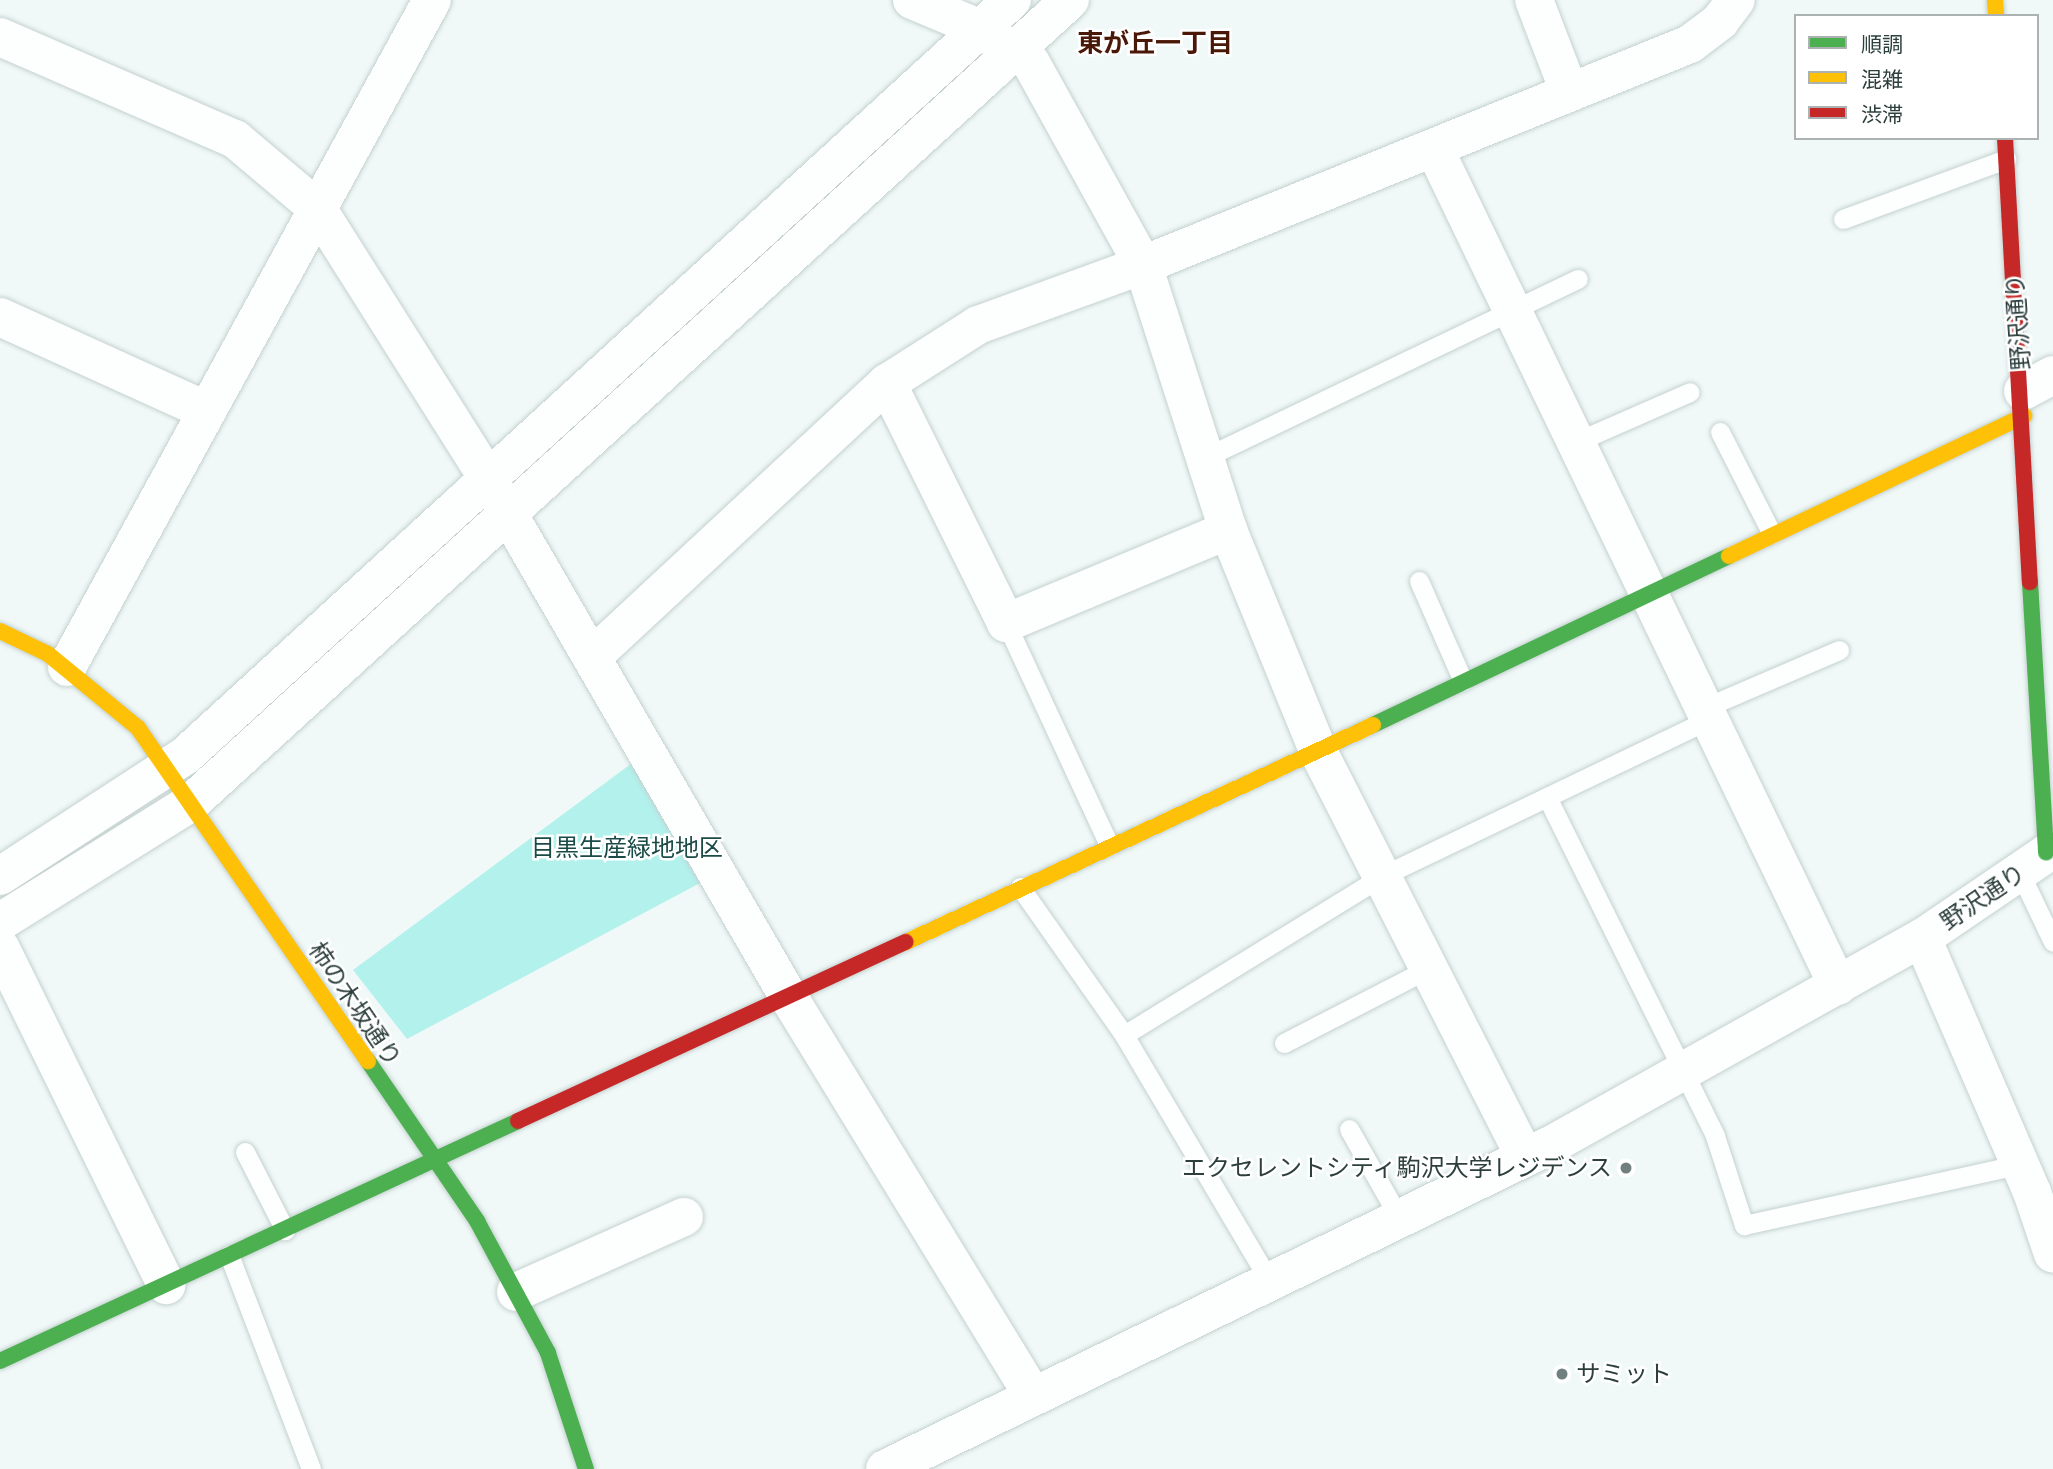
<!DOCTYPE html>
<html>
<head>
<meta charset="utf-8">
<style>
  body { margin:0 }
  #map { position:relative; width:2053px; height:1469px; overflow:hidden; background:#f0f9f8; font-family:"IBM Plex Sans","Noto Sans JP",sans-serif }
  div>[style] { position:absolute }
  .green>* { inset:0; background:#b2f1ec }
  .roads { filter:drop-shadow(0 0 2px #c4d1cf) drop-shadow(0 0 2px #c4d1cf) }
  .lane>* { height:19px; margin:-9.5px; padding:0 9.5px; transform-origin:9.5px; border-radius:9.5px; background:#fdfefe }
  .street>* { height:38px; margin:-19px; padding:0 19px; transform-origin:19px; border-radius:19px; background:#fdfefe }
  .fast>* { height:16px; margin:-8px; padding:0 8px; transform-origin:8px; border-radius:8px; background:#4caf50 }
  .slow>* { height:16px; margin:-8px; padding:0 8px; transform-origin:8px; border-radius:8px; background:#ffc107 }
  .jam>* { height:16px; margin:-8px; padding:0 8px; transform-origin:8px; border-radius:8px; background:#c62828 }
  .dots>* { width:19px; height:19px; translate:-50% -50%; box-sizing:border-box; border:4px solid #fff; border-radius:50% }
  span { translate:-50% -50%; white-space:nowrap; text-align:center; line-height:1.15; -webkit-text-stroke:5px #fff; paint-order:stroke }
  .street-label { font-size:24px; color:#2c3f3d }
  .park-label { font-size:24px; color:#1a4b47 }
  .poi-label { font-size:24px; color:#2c3f3d }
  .right { translate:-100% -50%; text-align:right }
  .left { translate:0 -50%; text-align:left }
  .neighbourhood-label { font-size:26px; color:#491807; font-weight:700 }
  .legend { position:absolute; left:1794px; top:14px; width:245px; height:126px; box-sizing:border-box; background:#fff; border:2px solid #abb2b1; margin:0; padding:9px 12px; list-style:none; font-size:21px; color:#2c3f3d }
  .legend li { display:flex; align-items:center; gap:14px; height:35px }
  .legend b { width:35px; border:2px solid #abb2b1 }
</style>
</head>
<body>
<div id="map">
  <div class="green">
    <div style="clip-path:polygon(647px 752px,717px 874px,407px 1039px,353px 970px)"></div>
  </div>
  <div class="roads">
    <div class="lane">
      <div style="left:1843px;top:219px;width:174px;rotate:-20.2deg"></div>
      <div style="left:1720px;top:432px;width:114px;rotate:63deg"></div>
      <div style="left:1576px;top:442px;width:124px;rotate:-23.7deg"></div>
      <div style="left:1208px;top:456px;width:410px;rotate:-25.6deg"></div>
      <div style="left:1419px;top:581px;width:109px;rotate:66.3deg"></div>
      <div style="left:1006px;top:623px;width:245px;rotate:65.1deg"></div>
      <div style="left:1704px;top:708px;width:147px;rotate:-23.2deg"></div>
      <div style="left:1547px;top:797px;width:378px;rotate:63.6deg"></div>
      <div style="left:1715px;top:1136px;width:94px;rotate:72deg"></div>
      <div style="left:1744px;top:1225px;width:280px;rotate:-12.4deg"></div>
      <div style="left:2020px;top:873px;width:76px;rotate:64.4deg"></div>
      <div style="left:1020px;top:887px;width:181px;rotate:54.9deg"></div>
      <div style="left:1124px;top:1035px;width:289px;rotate:59.4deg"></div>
      <div style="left:1124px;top:1035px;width:303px;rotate:-31.6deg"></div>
      <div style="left:1382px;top:876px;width:364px;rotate:-25.6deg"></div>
      <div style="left:1284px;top:1043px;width:163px;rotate:-27.3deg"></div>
      <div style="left:1349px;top:1129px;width:103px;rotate:60.5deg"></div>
      <div style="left:245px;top:1152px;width:88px;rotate:62.9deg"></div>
      <div style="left:229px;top:1255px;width:229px;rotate:69deg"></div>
    </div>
    <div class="street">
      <div style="left:912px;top:0;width:75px;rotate:22.8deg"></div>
      <div style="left:981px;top:29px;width:60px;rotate:34.2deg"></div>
      <div style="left:1031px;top:63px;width:231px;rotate:61deg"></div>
      <div style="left:1143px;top:265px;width:278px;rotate:72.2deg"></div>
      <div style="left:1228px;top:530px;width:239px;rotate:67.8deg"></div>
      <div style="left:1318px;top:751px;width:456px;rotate:63deg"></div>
      <div style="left:1534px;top:0;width:97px;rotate:69deg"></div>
      <div style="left:0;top:37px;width:256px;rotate:23.5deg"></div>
      <div style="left:235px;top:139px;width:107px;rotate:40.1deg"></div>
      <div style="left:317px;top:208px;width:320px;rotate:57.7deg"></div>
      <div style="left:488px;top:479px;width:598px;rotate:59.87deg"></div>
      <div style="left:788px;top:996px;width:469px;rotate:58.5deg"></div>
      <div style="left:1435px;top:150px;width:928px;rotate:64.26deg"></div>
      <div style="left:0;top:317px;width:227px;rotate:24.4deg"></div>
      <div style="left:887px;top:383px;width:268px;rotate:63.6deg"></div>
      <div style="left:1006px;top:623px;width:241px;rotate:-22.7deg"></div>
      <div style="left:2023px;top:391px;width:34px;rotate:-28deg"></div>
      <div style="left:592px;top:657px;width:403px;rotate:-42.9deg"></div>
      <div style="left:887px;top:383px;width:108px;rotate:-32.5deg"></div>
      <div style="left:978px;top:325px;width:176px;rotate:-20deg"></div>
      <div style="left:1143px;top:265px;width:590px;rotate:-22deg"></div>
      <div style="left:1690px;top:44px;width:38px;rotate:-37deg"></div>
      <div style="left:1720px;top:21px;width:26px;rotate:-53deg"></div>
      <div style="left:67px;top:667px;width:760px;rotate:-61.31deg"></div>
      <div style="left:0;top:876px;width:222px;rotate:-33deg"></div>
      <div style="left:186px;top:755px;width:1119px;rotate:-42.43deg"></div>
      <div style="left:0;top:922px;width:226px;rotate:-32deg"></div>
      <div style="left:192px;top:802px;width:1189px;rotate:-42.41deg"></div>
      <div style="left:1922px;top:938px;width:277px;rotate:66.6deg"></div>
      <div style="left:2032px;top:1192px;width:65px;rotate:71.3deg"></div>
      <div style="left:0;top:947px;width:377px;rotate:63.8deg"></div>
      <div style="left:516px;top:1292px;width:184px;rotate:-24.1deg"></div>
      <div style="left:885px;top:1469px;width:741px;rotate:-25.94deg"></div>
      <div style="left:1551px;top:1145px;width:425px;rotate:-29.2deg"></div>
      <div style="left:1922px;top:938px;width:158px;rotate:-34.2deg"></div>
    </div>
    <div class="fast">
      <div style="left:2030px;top:582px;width:271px;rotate:86.6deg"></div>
      <div style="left:1373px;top:725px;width:394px;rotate:-25.4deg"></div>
      <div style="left:368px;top:1061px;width:194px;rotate:55.7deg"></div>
      <div style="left:477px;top:1221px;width:150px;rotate:61.7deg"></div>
      <div style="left:548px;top:1353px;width:122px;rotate:71.9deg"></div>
      <div style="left:0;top:1361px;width:571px;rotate:-24.86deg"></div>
    </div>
    <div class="slow">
      <div style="left:1995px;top:0;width:16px;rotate:86deg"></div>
      <div style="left:1729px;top:556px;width:327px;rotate:-25.4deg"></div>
      <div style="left:0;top:631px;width:53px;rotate:25.6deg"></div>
      <div style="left:48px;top:654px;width:117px;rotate:39.4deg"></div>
      <div style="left:138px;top:728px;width:405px;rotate:55.4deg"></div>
      <div style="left:906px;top:942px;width:515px;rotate:-24.92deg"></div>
    </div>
    <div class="jam">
      <div style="left:2005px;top:138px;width:445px;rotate:86.8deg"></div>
      <div style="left:518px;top:1121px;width:427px;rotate:-24.8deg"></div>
    </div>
  </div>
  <div class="dots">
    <div style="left:1626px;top:1168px;background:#71807e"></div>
    <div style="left:1562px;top:1374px;background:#71807e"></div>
  </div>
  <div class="street-label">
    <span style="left:2018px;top:322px;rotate:-94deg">野沢通り</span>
    <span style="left:1983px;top:897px;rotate:-34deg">野沢通り</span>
    <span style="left:355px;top:1004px;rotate:56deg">柿の木坂通り</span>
  </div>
  <div class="park-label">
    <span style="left:627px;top:848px">目黒生産緑地地区</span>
  </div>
  <div class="poi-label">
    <span class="right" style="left:1612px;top:1168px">エクセレントシティ駒沢大学レジデンス</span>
    <span class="left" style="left:1576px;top:1374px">サミット</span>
  </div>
  <div class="neighbourhood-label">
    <span style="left:1155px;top:43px">東が丘一丁目</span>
  </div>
  <ul class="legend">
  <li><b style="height:9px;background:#4caf50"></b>順調</li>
  <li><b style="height:9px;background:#ffc107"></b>混雑</li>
  <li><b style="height:9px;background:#c62828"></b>渋滞</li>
  </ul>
</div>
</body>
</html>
